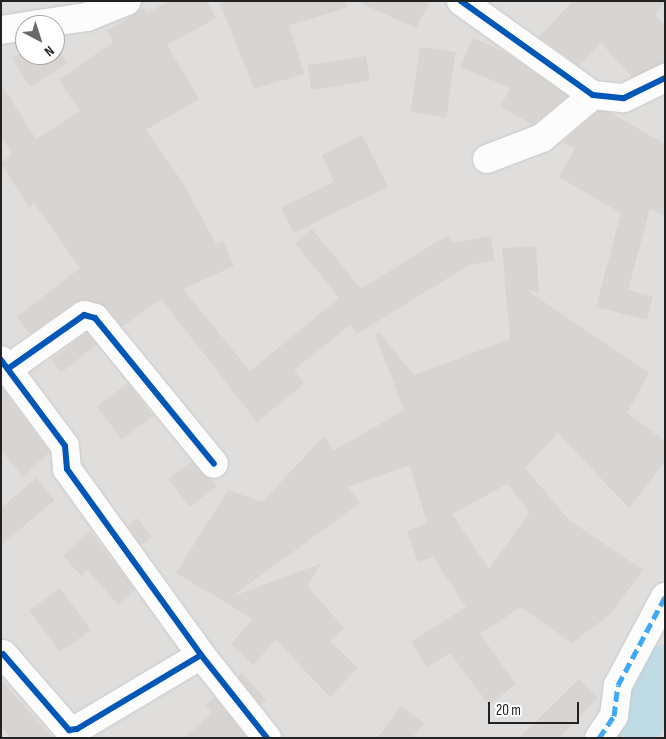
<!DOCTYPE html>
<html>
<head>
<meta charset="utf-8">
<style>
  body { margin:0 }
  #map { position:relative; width:666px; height:739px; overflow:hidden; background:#f0eeeb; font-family:"Sofia Sans Condensed",sans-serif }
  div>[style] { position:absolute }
  .residential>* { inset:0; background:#dfdedc }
  .river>* { height:55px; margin:-27.5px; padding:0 27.5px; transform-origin:27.5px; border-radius:27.5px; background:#bfdbe3 }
  .building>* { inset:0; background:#d7d4d2; transform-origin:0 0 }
  .roads { filter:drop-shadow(0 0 1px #c9c8c7) drop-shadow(0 0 1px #c9c8c7) }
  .street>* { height:28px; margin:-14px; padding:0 14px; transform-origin:14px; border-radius:14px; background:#fdfcfc }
  .quiet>* { height:5px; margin-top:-2.5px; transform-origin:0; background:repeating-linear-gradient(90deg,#3fa9f5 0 10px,transparent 0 15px) }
  .cycleway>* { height:6px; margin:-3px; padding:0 3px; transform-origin:3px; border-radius:3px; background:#0057b8 }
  span { translate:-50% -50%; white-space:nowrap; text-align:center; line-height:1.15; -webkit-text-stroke:4px #fff; paint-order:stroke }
  .frame { position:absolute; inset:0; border:2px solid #222; pointer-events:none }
  .north { position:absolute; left:15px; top:15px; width:50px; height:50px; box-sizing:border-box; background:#fff; border:1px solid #a7a7a7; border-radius:50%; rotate:140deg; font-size:14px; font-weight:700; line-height:20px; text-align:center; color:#222 }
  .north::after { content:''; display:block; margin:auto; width:18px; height:22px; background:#6a6968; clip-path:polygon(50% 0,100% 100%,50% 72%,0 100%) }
  .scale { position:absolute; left:488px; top:702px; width:91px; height:22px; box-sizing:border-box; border:2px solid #222; border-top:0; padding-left:6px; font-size:15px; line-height:18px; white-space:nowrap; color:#222; -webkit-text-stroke:4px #fff; paint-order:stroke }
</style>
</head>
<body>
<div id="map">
  <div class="residential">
    <div style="clip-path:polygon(evenodd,1px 1px,665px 1px,665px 738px,1px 738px,1px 1px,25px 25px,55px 25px,55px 55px,25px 55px,25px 25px)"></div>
  </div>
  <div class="river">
    <div style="left:626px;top:738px;width:77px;rotate:-59.4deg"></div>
  </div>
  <div class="building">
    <div style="clip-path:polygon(169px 1px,207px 1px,216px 18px,167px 45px,199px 99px,146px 130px,185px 186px,216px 244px,223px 241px,234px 266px,183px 289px,250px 371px,339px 298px,295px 243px,312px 229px,361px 289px,448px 235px,453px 243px,491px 236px,495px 260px,469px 265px,357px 334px,350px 325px,294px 370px,304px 384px,257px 422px,161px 299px,122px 327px,107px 308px,88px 300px,75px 302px,30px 334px,17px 317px,80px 268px,34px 203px,29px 208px,1px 163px,12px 154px,1px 136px,1px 84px,36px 139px,80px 111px,59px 80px,113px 42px,107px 31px,144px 8px,147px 13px)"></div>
    <div style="clip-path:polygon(219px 1px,346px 1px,347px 8px,289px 25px,304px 74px,254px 89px)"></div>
    <div style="clip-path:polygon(356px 1px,430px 1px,416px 28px)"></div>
    <div style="clip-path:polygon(573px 1px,665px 1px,655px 15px,665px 25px,665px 63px,632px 77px,601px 43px,579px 66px,539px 37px)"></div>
    <div style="clip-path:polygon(473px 38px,505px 52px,568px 96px,533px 125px,500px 106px,511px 88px,460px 67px)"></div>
    <div style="clip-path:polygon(55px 43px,67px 63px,30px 87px,12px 58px,25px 50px,25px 55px,55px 55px)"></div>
    <div style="left:420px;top:47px;width:36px;height:66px;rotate:8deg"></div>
    <div style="left:366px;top:56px;width:25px;height:59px;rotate:81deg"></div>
    <div style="clip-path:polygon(598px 111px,609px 112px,665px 144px,665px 217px,650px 208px,628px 290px,653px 296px,647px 320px,596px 307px,621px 213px,559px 177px,575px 149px,562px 142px)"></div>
    <div style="clip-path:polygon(362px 135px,388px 187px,294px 233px,281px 208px,334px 182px,322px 155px)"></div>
    <div style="clip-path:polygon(evenodd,536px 246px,539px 293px,525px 289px,649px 373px,627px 413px,665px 441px,665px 461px,629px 508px,558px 433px,525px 468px,569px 520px,643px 570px,609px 615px,572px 643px,521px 607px,480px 634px,516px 684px,489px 705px,450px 653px,427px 667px,411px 642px,466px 607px,433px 557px,418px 562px,407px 531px,427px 523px,410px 465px,348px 487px,360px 503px,231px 597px,322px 563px,307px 586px,344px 628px,330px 641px,358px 668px,330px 697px,276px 640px,253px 665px,231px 644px,253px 619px,176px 573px,228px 490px,262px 502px,324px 436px,333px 451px,404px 410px,375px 334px,379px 332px,414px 375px,510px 339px,502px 248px,536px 246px,507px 484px,530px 512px,489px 569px,452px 514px,507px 484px)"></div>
    <div style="left:87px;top:332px;width:16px;height:45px;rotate:52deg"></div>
    <div style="left:128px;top:383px;width:41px;height:39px;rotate:53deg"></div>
    <div style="clip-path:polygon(1px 387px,50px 452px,23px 477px,1px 450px)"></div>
    <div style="clip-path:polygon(192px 461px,217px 486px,190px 507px,168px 479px)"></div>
    <div style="clip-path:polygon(36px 478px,55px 500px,1px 545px,1px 508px)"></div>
    <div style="clip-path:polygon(137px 518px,152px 537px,141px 545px,128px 526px)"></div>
    <div style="clip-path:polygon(90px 531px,135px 590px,118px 605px,88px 570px,81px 576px,63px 555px)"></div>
    <div style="left:60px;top:588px;width:52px;height:38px;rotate:54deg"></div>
    <div style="clip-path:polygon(242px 673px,266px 700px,260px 705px,238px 677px)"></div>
    <div style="clip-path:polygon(579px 679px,598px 698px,559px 738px,519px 738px)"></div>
    <div style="clip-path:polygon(1px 680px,53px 738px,11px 738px,1px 727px)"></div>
    <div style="clip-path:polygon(215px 697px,247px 738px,184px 738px,212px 713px,206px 705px)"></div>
    <div style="clip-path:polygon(401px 706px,424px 723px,412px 738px,377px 738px)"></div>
  </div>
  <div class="roads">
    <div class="street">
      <div style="left:461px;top:1px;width:162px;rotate:35.5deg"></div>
      <div style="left:593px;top:95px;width:31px;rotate:6deg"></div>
      <div style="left:624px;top:98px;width:46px;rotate:-26deg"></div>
      <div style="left:32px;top:25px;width:56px;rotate:-8.3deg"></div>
      <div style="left:87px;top:17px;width:43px;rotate:-21.8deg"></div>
      <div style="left:1px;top:30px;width:24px;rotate:-9deg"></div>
      <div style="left:487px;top:159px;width:59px;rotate:-20.9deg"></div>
      <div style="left:542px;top:138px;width:67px;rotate:-40.1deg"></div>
      <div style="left:1px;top:360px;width:107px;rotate:53.3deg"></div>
      <div style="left:65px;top:446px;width:23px;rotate:85deg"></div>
      <div style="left:67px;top:469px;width:229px;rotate:54.2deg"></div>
      <div style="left:201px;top:655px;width:106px;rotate:51.5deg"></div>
      <div style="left:9px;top:368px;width:92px;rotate:-35.2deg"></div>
      <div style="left:84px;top:315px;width:11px;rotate:15deg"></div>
      <div style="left:95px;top:318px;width:188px;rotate:50.8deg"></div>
      <div style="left:3px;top:654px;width:101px;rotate:49deg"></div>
      <div style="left:69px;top:730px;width:8px;rotate:-7deg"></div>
      <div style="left:77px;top:729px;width:144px;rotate:-30.8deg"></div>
      <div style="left:599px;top:738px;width:27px;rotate:-56deg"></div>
      <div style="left:614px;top:716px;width:31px;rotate:-83deg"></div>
      <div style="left:618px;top:685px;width:100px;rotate:-61.9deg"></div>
    </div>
  </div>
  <div class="quiet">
    <div style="left:599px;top:738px;width:27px;rotate:-56deg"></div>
    <div style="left:614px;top:716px;width:31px;rotate:-83deg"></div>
    <div style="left:618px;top:685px;width:100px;rotate:-61.9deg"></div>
  </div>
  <div class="cycleway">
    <div style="left:461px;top:1px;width:162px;rotate:35.5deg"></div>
    <div style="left:593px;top:95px;width:31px;rotate:6deg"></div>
    <div style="left:624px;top:98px;width:46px;rotate:-26deg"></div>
    <div style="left:1px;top:360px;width:107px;rotate:53.3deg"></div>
    <div style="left:65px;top:446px;width:23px;rotate:85deg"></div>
    <div style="left:67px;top:469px;width:229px;rotate:54.2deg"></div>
    <div style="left:201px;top:655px;width:106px;rotate:51.5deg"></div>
    <div style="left:9px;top:368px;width:92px;rotate:-35.2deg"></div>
    <div style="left:84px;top:315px;width:11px;rotate:15deg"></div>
    <div style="left:95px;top:318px;width:188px;rotate:50.8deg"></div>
    <div style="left:3px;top:654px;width:101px;rotate:49deg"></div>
    <div style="left:69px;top:730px;width:8px;rotate:-7deg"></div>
    <div style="left:77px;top:729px;width:144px;rotate:-30.8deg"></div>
  </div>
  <div class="frame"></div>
  <div class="north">N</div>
  <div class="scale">20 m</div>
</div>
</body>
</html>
